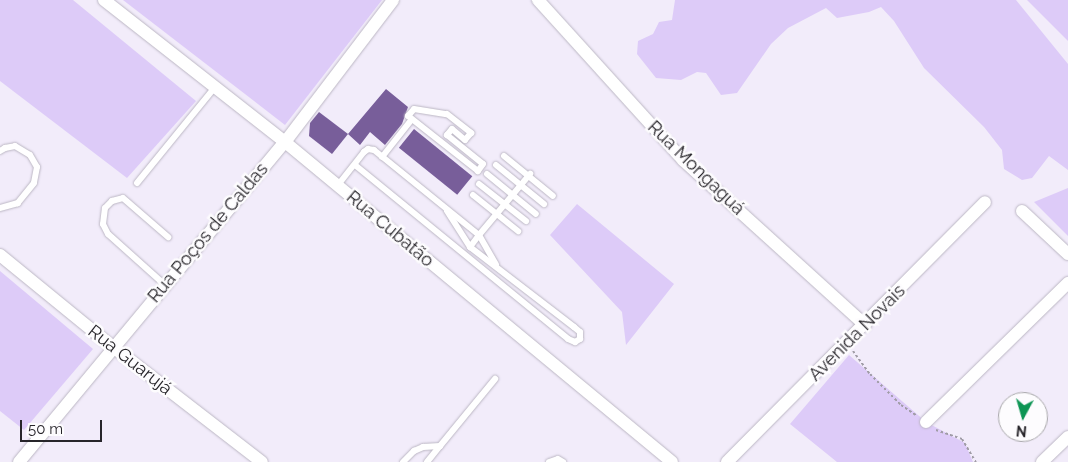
<!DOCTYPE html>
<html>
<head>
<meta charset="utf-8">
<style>
  body { margin:0 }
  #map { position:relative; width:1068px; height:462px; overflow:hidden; background:#f2ecfa; font-family:Raleway,sans-serif }
  div>[style] { position:absolute }
  .green>* { inset:0; background:#ddcbf8 }
  .building>* { inset:0; background:#785e9a; transform-origin:0 0 }
  .path>* { height:2px; margin-top:-1px; transform-origin:0; background:repeating-linear-gradient(90deg,#a09ca6 0 2.5px,transparent 0 5px) }
  .roads { filter:drop-shadow(0 0 1px #bcb7c4) drop-shadow(0 0 1px #bcb7c4) }
  .service>* { height:6px; margin:-3px; padding:0 3px; transform-origin:3px; border-radius:3px; background:#fff }
  .minor>* { height:12px; margin:-6px; padding:0 6px; transform-origin:6px; border-radius:6px; background:#fff }
  span { translate:-50% -50%; white-space:nowrap; text-align:center; line-height:1.15; -webkit-text-stroke:5px #fdfcfe; paint-order:stroke }
  .street-label { font-size:18px; color:#27252a }
  .north { position:absolute; left:998px; top:392px; width:50px; height:50px; box-sizing:border-box; background:#fdfcfe; border:1px solid #a7a6a9; border-radius:50%; rotate:186deg; font-size:14px; font-weight:700; line-height:20px; text-align:center; color:#27252a }
  .north::after { content:''; display:block; margin:auto; width:18px; height:22px; background:#0d9554; clip-path:polygon(50% 0,100% 100%,50% 72%,0 100%) }
  .scale { position:absolute; left:20px; top:420px; width:82px; height:22px; box-sizing:border-box; border:2px solid #27252a; border-top:0; padding-left:6px; font-size:15px; line-height:18px; white-space:nowrap; color:#27252a; -webkit-text-stroke:4px #fdfcfe; paint-order:stroke }
</style>
</head>
<body>
<div id="map">
  <div class="green">
    <div style="clip-path:polygon(0 0,73px 0,196px 101px,127px 178px,0 81px)"></div>
    <div style="clip-path:polygon(123px 0,382px 0,285px 125px)"></div>
    <div style="clip-path:polygon(675px 0,1016px 0,1068px 64px,1068px 170px,1049px 156px,1032px 178px,1022px 180px,1004px 169px,1002px 150px,984px 127px,924px 68px,894px 21px,881px 7px,869px 12px,837px 18px,826px 8px,788px 28px,771px 44px,737px 93px,721px 95px,706px 73px,697px 72px,681px 80px,656px 78px,637px 54px,638px 41px,653px 34px,659px 22px,672px 20px)"></div>
    <div style="clip-path:polygon(1027px 0,1068px 0,1068px 41px)"></div>
    <div style="clip-path:polygon(1068px 188px,1068px 236px,1034px 202px)"></div>
    <div style="clip-path:polygon(577px 204px,674px 284px,626px 345px,622px 312px,550px 235px)"></div>
    <div style="clip-path:polygon(0 271px,93px 349px,24px 430px,0 411px)"></div>
    <div style="clip-path:polygon(849px 355px,926px 422px,965px 443px,973px 462px,837px 462px,790px 424px)"></div>
  </div>
  <div class="building">
    <div style="clip-path:polygon(386px 89px,408px 107px,402px 124px,385px 145px,370px 132px,360px 145px,348px 134px)"></div>
    <div style="clip-path:polygon(319px 112px,348px 134px,332px 154px,309px 136px,310px 123px)"></div>
    <div style="left:414px;top:129px;width:75px;height:24px;rotate:39deg"></div>
  </div>
  <div class="path">
    <div style="left:853px;top:351px;width:29px;rotate:54deg"></div>
    <div style="left:870px;top:374px;width:44px;rotate:45deg"></div>
    <div style="left:901px;top:405px;width:18px;rotate:34deg"></div>
    <div style="left:936px;top:430px;width:28px;rotate:19deg"></div>
    <div style="left:962px;top:439px;width:27px;rotate:59deg"></div>
  </div>
  <div class="roads">
    <div class="service">
      <div style="left:414px;top:109px;width:33px;rotate:9deg"></div>
      <div style="left:447px;top:114px;width:31px;rotate:38deg"></div>
      <div style="left:471px;top:133px;width:9px;rotate:131deg"></div>
      <div style="left:465px;top:140px;width:17px;rotate:-140deg"></div>
      <div style="left:452px;top:129px;width:8px;rotate:130deg"></div>
      <div style="left:447px;top:135px;width:46px;rotate:38.9deg"></div>
      <div style="left:483px;top:164px;width:9px;rotate:126deg"></div>
      <div style="left:478px;top:171px;width:89px;rotate:-141.8deg"></div>
      <div style="left:408px;top:116px;width:9px;rotate:-49deg"></div>
      <div style="left:0;top:151px;width:6px;rotate:-31deg"></div>
      <div style="left:5px;top:148px;width:10px;rotate:-11deg"></div>
      <div style="left:15px;top:146px;width:17px;rotate:31deg"></div>
      <div style="left:30px;top:155px;width:14px;rotate:60deg"></div>
      <div style="left:37px;top:167px;width:16px;rotate:101deg"></div>
      <div style="left:34px;top:183px;width:26px;rotate:129deg"></div>
      <div style="left:18px;top:203px;width:19px;rotate:164deg"></div>
      <div style="left:504px;top:156px;width:63px;rotate:39.2deg"></div>
      <div style="left:382px;top:157px;width:48px;rotate:-51.7deg"></div>
      <div style="left:355px;top:165px;width:275px;rotate:39.2deg"></div>
      <div style="left:568px;top:339px;width:8px;rotate:23deg"></div>
      <div style="left:575px;top:342px;width:6px;rotate:-31deg"></div>
      <div style="left:580px;top:339px;width:7px;rotate:-90deg"></div>
      <div style="left:580px;top:332px;width:8px;rotate:-140deg"></div>
      <div style="left:574px;top:327px;width:131px;rotate:-142.4deg"></div>
      <div style="left:496px;top:165px;width:62px;rotate:39.1deg"></div>
      <div style="left:487px;top:174px;width:63px;rotate:39.2deg"></div>
      <div style="left:137px;top:183px;width:124px;rotate:-50.9deg"></div>
      <div style="left:479px;top:184px;width:60px;rotate:38.2deg"></div>
      <div style="left:338px;top:185px;width:42px;rotate:-51.8deg"></div>
      <div style="left:364px;top:152px;width:5px;rotate:-37deg"></div>
      <div style="left:368px;top:149px;width:6px;rotate:9deg"></div>
      <div style="left:374px;top:150px;width:135px;rotate:39deg"></div>
      <div style="left:479px;top:235px;width:80px;rotate:-50.1deg"></div>
      <div style="left:473px;top:195px;width:58px;rotate:38.7deg"></div>
      <div style="left:447px;top:211px;width:43px;rotate:57.4deg"></div>
      <div style="left:470px;top:247px;width:15px;rotate:-53deg"></div>
      <div style="left:479px;top:235px;width:34px;rotate:60deg"></div>
      <div style="left:165px;top:285px;width:76px;rotate:-138.2deg"></div>
      <div style="left:108px;top:234px;width:11px;rotate:-117deg"></div>
      <div style="left:103px;top:224px;width:16px;rotate:-83deg"></div>
      <div style="left:105px;top:208px;width:10px;rotate:-45deg"></div>
      <div style="left:112px;top:201px;width:11px;rotate:-15deg"></div>
      <div style="left:123px;top:198px;width:60px;rotate:40.9deg"></div>
      <div style="left:403px;top:462px;width:16px;rotate:-45deg"></div>
      <div style="left:414px;top:451px;width:10px;rotate:-24deg"></div>
      <div style="left:423px;top:447px;width:17px;rotate:-3deg"></div>
      <div style="left:440px;top:446px;width:87px;rotate:-50.6deg"></div>
      <div style="left:427px;top:462px;width:21px;rotate:-51deg"></div>
      <div style="left:549px;top:462px;width:9px;rotate:-18deg"></div>
      <div style="left:558px;top:459px;width:6px;rotate:31deg"></div>
    </div>
    <div class="minor">
      <div style="left:104px;top:0;width:230px;rotate:38.1deg"></div>
      <div style="left:285px;top:142px;width:502px;rotate:39.59deg"></div>
      <div style="left:538px;top:0;width:216px;rotate:47.8deg"></div>
      <div style="left:683px;top:160px;width:246px;rotate:42.2deg"></div>
      <div style="left:1022px;top:211px;width:63px;rotate:43.1deg"></div>
      <div style="left:0;top:255px;width:146px;rotate:39.2deg"></div>
      <div style="left:113px;top:347px;width:188px;rotate:37.7deg"></div>
      <div style="left:926px;top:422px;width:199px;rotate:-44.4deg"></div>
      <div style="left:19px;top:462px;width:416px;rotate:-50.3deg"></div>
      <div style="left:285px;top:142px;width:178px;rotate:-52.7deg"></div>
      <div style="left:727px;top:462px;width:366px;rotate:-45.2deg"></div>
      <div style="left:1042px;top:462px;width:36px;rotate:-44deg"></div>
    </div>
  </div>
  <div class="street-label">
    <span style="left:696px;top:168px;rotate:44deg">Rua Mongaguá</span>
    <span style="left:390px;top:229px;rotate:40deg">Rua Cubatão</span>
    <span style="left:208px;top:233px;rotate:-50deg">Rua Poços de Caldas</span>
    <span style="left:857px;top:333px;rotate:-45deg">Avenida Novais</span>
    <span style="left:130px;top:360px;rotate:38deg">Rua Guarujá</span>
  </div>
  <div class="north">N</div>
  <div class="scale">50 m</div>
</div>
</body>
</html>
